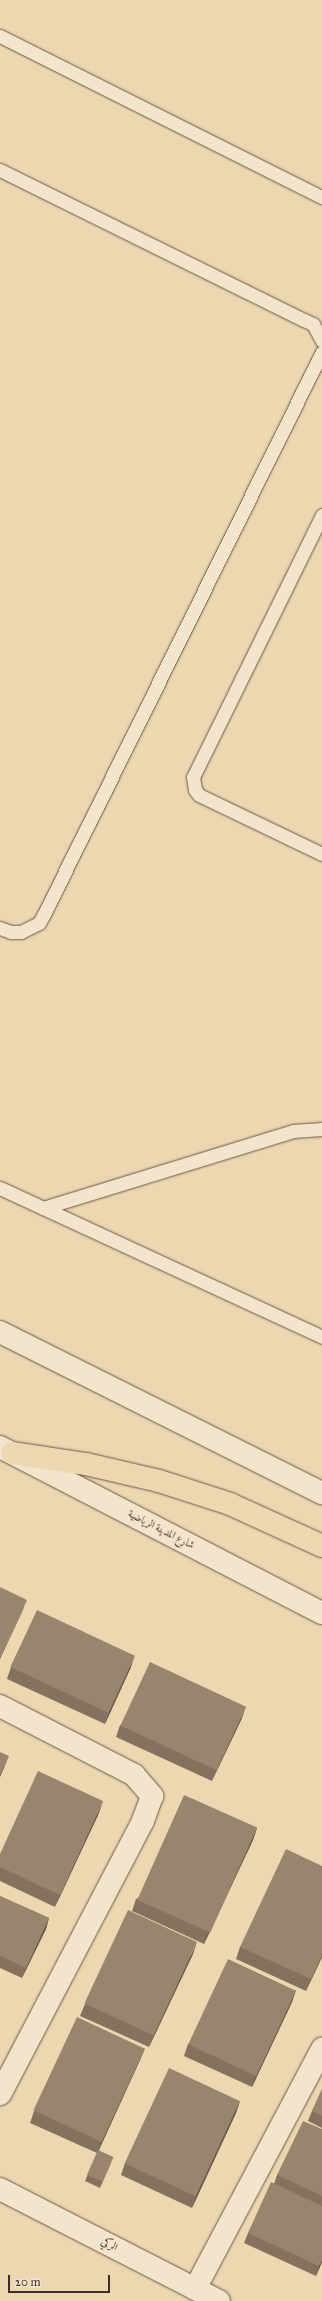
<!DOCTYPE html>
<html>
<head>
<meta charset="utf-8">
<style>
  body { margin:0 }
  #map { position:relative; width:322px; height:2301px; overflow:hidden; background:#edd7b1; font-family:"IM FELL Great Primer",Amiri,serif }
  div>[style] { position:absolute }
  .roads { filter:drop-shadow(0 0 1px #6a5849) drop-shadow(0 0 1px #6a5849) }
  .service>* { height:13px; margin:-6.5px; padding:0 6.5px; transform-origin:6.5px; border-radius:6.5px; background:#f3e5cc }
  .minor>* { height:22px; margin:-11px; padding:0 11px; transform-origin:11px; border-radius:11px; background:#f3e5cc }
  .secondary>* { height:22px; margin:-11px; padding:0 11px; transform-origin:11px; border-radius:11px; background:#f3e5cc }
  .primary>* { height:22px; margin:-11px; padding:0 11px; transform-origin:11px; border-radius:11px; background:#edd7b1 }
  .wall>* { inset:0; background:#84725f }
  .shaded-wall>* { inset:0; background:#6b5d4d }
  .building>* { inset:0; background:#99856e; transform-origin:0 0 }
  span { translate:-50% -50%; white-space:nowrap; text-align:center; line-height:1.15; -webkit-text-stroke:4px #f3e5cc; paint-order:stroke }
  .street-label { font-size:11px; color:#3e2d26 }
  .scale { position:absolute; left:8px; top:2275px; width:102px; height:18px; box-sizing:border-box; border:2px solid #3e2d26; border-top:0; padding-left:5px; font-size:12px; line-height:14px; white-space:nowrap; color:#3e2d26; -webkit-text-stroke:3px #f3e5cc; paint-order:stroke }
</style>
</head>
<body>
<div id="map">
  <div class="roads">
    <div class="service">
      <div style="left:0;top:36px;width:360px;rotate:26.6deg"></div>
      <div style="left:0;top:170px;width:339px;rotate:26.3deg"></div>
      <div style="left:304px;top:320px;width:10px;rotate:24deg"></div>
      <div style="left:313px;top:324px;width:19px;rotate:62deg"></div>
      <div style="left:322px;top:515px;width:292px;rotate:116.2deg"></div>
      <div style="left:193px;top:777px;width:13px;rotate:81deg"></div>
      <div style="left:195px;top:790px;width:6px;rotate:51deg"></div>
      <div style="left:199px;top:795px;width:136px;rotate:25.6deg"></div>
      <div style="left:0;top:928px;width:12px;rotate:20deg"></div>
      <div style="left:11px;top:932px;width:10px"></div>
      <div style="left:21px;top:932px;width:20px;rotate:-27deg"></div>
      <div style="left:39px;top:923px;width:10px;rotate:-61deg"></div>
      <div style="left:44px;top:914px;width:627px;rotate:-63.68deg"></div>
      <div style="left:0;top:1188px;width:355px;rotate:24.8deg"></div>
      <div style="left:43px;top:1208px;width:262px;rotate:-17.1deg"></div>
      <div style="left:293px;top:1131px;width:29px;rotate:-4deg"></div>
    </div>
    <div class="minor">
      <div style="left:0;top:1706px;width:151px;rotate:27.2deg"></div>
      <div style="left:134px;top:1775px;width:28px;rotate:49deg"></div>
      <div style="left:152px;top:1796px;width:27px;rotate:110deg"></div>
      <div style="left:143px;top:1821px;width:308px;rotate:117.6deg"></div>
      <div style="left:0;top:2189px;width:246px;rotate:27.1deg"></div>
      <div style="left:195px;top:2289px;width:272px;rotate:-62.1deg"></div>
    </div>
    <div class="secondary">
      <div style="left:0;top:1332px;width:360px;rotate:26.6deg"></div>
      <div style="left:0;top:1447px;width:362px;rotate:27.3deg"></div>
    </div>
    <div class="primary">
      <div style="left:12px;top:1453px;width:75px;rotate:8.5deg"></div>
      <div style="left:86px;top:1464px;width:75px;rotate:13.1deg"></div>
      <div style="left:159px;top:1481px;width:75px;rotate:17.9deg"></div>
      <div style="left:230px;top:1504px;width:101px;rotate:24.5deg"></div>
    </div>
  </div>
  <div class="wall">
    <div style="clip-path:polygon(11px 1667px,131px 1667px,105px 1724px,7px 1679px)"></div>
    <div style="clip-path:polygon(242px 1718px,212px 1781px,116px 1737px,120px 1725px)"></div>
    <div style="clip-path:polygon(99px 1813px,55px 1907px,0 1881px,0 1854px)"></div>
    <div style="clip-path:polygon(257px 1828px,253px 1840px,204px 1944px,132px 1911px,136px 1899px)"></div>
    <div style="clip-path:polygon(322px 1866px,322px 1957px,306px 1991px,236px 1959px,240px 1947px)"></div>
    <div style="clip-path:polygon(0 1896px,49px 1918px,46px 1929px,22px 1978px,0 1968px)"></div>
    <div style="clip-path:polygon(193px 1954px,149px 2047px,80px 2016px,85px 2004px)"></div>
    <div style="clip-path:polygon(296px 1990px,292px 2002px,252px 2087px,184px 2056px,188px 2044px)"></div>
    <div style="clip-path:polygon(145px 2048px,140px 2060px,99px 2150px,111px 2163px,100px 2188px,85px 2181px,97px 2153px,30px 2123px,34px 2111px)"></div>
    <div style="clip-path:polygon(322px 2089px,322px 2128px,308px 2121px,312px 2111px)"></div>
    <div style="clip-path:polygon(240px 2101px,236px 2113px,192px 2208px,121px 2175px,125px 2163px)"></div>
    <div style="clip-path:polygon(322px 2129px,322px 2262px,316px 2276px,244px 2243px,248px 2233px,274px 2184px,277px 2175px)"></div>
  </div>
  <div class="shaded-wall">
    <div style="clip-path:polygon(27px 1600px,22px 1612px,0 1659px,0 1657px)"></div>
    <div style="clip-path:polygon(135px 1655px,131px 1667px,105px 1724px,109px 1712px)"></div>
    <div style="clip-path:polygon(246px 1706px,242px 1718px,212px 1781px,217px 1770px)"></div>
    <div style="clip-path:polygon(9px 1756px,4px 1768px,0 1777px,0 1774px)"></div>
    <div style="clip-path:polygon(103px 1801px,99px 1813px,55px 1907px,60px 1895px)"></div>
    <div style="clip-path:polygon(257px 1828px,253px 1840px,204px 1944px,208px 1932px)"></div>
    <div style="clip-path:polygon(49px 1918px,46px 1929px,22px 1978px,26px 1968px)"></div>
    <div style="clip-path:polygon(197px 1942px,193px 1954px,149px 2047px,154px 2035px)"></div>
    <div style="clip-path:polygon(322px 1955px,322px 1957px,306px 1991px,311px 1979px)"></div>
    <div style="clip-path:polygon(296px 1990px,292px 2002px,252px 2087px,256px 2075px)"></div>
    <div style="clip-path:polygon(145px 2048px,140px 2060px,97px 2154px,101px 2142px)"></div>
    <div style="clip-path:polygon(240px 2101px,236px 2113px,192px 2208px,196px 2196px)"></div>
    <div style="clip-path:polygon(322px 2260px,322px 2262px,316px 2276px,319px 2266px)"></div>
  </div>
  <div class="building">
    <div style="clip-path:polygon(0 1587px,27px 1600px,0 1657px)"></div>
    <div style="left:37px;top:1610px;width:108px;height:63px;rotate:25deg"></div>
    <div style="left:150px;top:1662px;width:106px;height:70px;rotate:25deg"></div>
    <div style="clip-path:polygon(0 1752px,9px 1756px,0 1774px)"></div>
    <div style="clip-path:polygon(38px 1771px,103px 1801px,60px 1895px,0 1867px,0 1854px)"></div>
    <div style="left:184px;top:1795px;width:80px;height:115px;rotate:24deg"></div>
    <div style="clip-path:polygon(286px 1849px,322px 1866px,322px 1955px,311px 1979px,240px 1947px)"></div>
    <div style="clip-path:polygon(0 1896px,49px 1918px,26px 1968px,0 1956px)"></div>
    <div style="left:128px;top:1910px;width:76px;height:103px;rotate:25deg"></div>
    <div style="left:228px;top:1959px;width:75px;height:94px;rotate:25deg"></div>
    <div style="left:77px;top:2017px;width:75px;height:103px;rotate:25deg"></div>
    <div style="left:169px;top:2068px;width:78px;height:105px;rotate:25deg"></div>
    <div style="clip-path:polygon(322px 2089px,322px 2116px,312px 2111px)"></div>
    <div style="clip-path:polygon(303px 2121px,322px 2129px,322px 2196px,277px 2175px)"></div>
    <div style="left:98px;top:2150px;width:17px;height:27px;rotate:24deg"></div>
    <div style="clip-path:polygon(271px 2182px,322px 2206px,322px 2260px,319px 2266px,248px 2233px)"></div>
  </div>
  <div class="street-label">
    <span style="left:161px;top:1530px;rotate:27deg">شارع المدينة الرياضية</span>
    <span style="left:109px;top:2245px;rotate:27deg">الركي</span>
  </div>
  <div class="scale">20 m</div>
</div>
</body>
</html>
